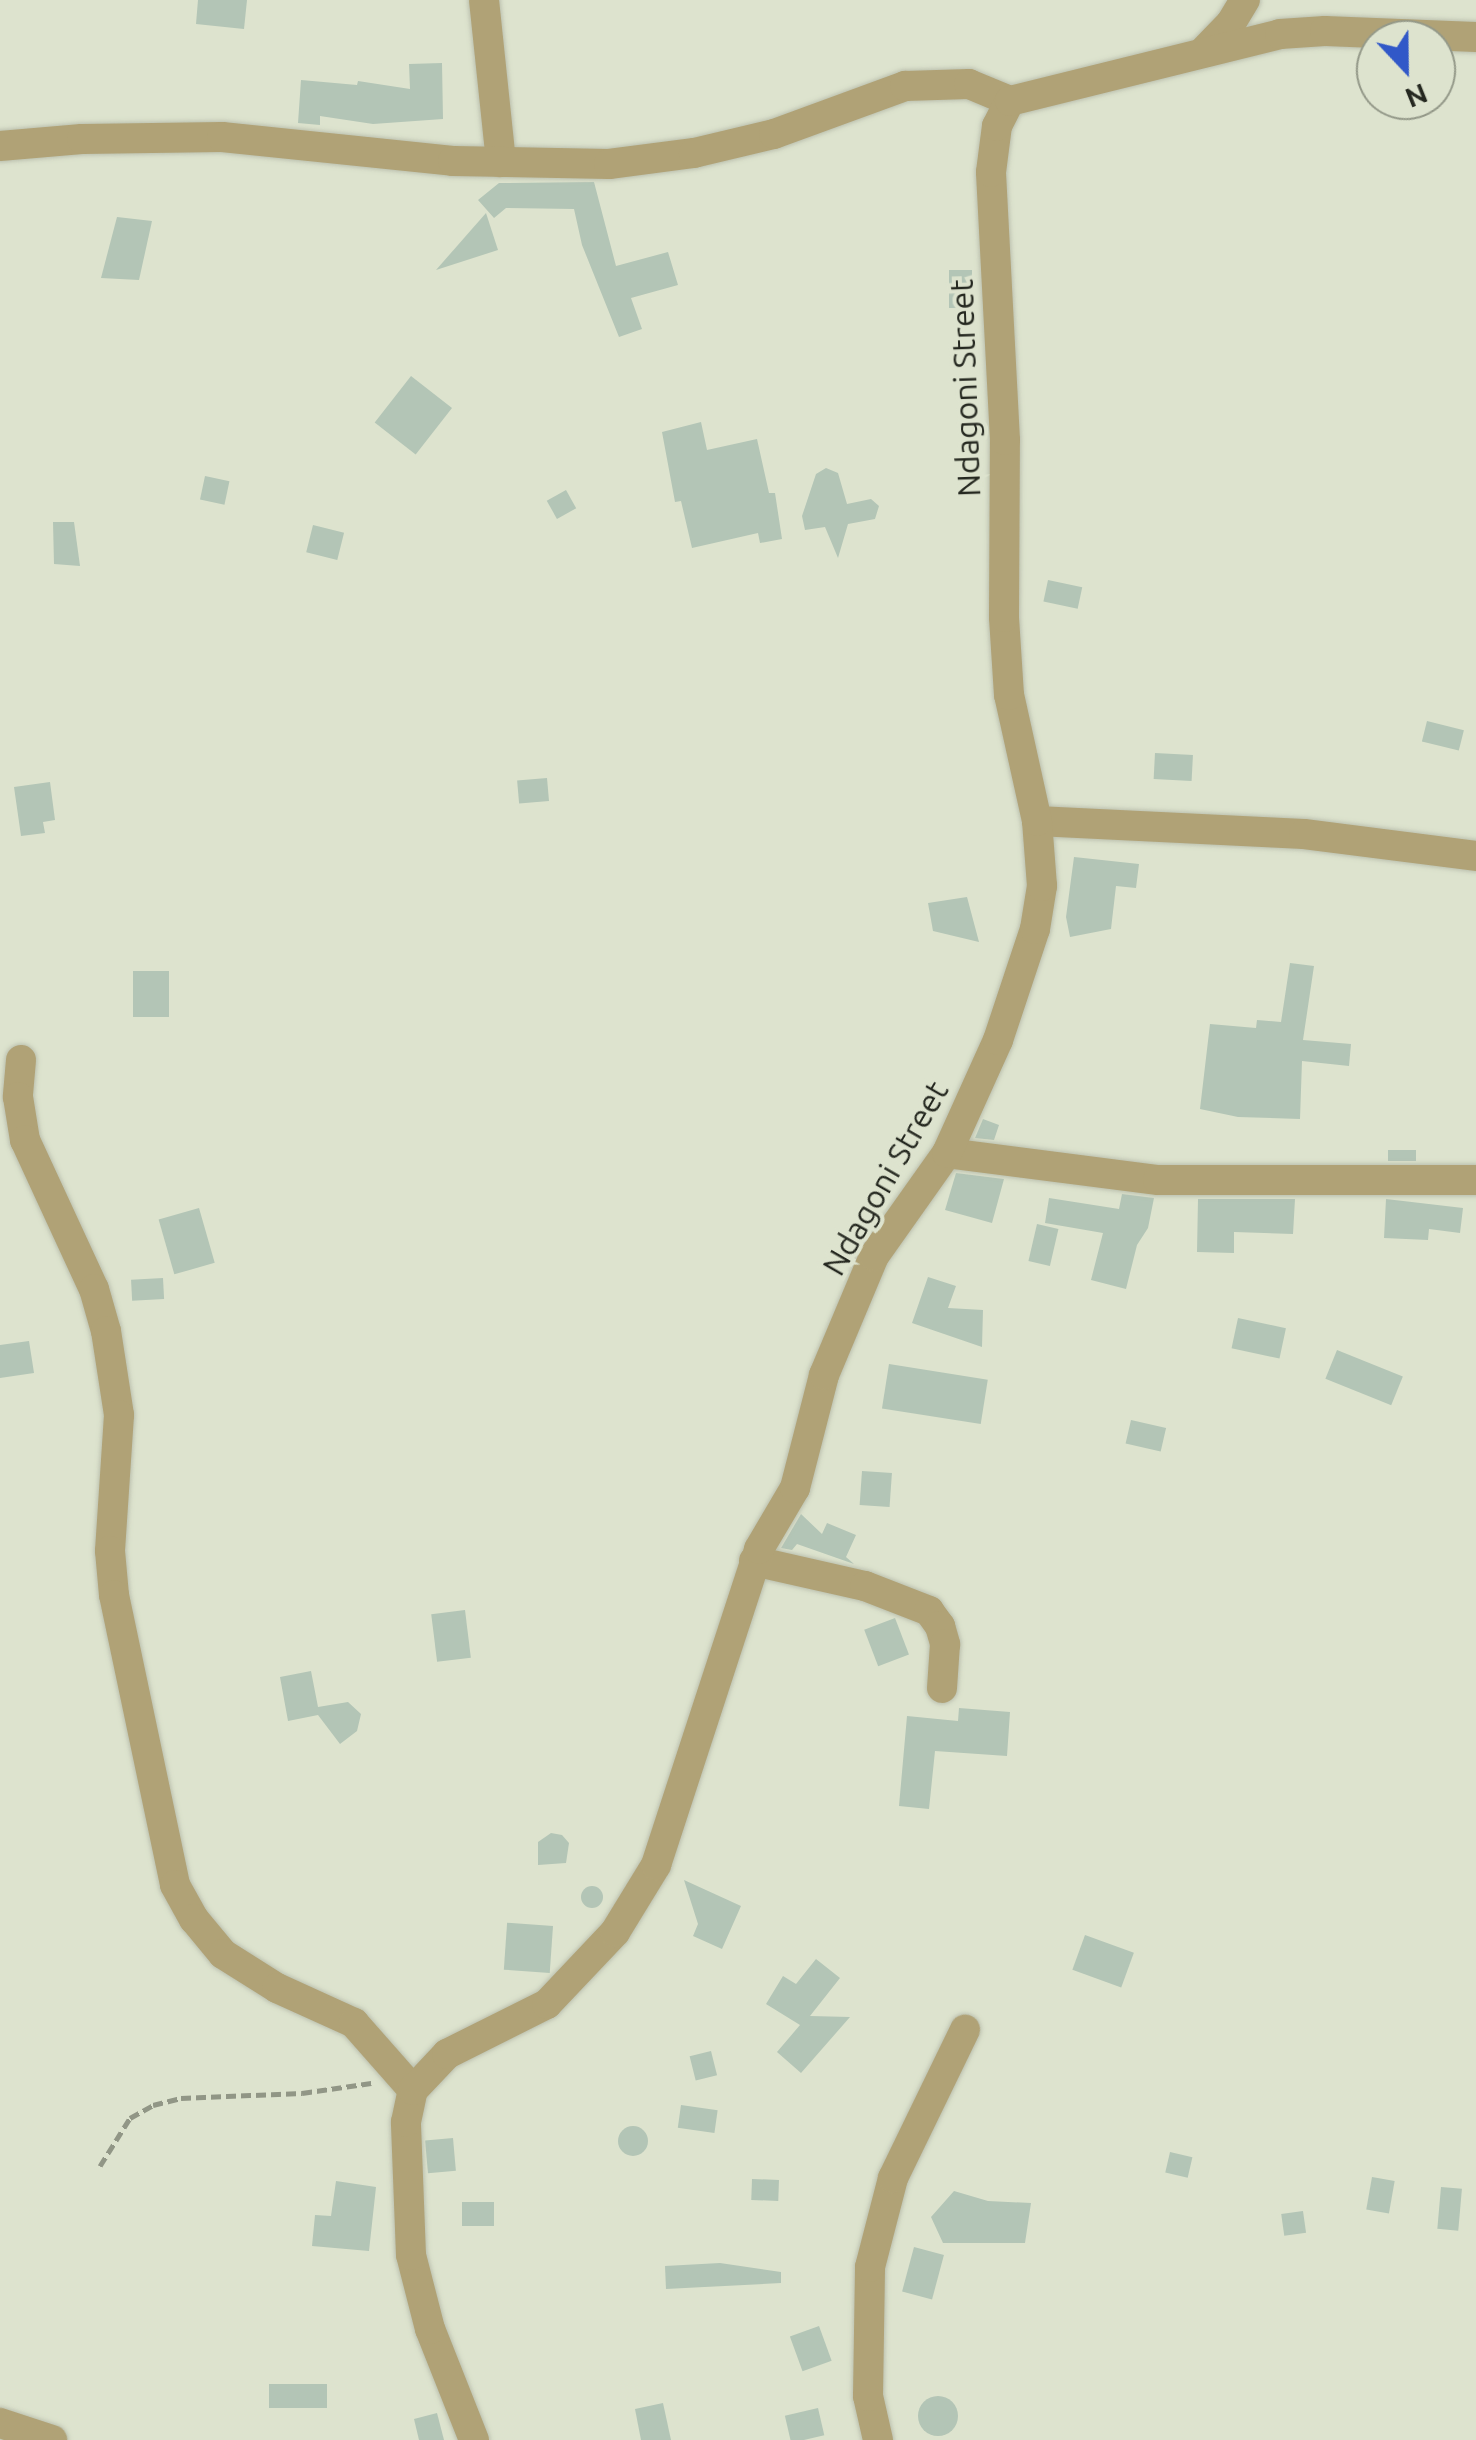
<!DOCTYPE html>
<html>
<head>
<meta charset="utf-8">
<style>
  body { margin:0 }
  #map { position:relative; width:1476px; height:2440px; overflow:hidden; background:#dde3ce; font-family:Ubuntu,sans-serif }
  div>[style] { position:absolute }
  .building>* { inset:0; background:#b3c5b6; transform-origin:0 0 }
  .round { border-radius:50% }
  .path>* { height:5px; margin-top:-2.5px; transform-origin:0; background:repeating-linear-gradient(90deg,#919686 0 10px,transparent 0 15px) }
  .roads { filter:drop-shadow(0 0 2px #bcc1af) drop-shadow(0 0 2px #bcc1af) }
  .minor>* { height:30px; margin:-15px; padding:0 15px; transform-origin:15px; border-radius:15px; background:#b0a276 }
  span { translate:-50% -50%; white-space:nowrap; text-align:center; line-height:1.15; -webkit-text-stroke:8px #dde3ce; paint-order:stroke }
  .street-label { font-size:32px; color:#252820 }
  .north { position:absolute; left:1356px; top:20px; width:100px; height:100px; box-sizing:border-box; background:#dde3ce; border:2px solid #939888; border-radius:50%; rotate:158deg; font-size:28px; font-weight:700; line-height:40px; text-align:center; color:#252820 }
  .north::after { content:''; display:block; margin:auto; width:35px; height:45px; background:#3158c8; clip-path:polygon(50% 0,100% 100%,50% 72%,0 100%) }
</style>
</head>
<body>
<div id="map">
  <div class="building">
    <div style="clip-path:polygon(198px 0,247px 0,244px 29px,196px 24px)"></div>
    <div style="clip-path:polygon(442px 63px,443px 119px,373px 124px,320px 116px,320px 125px,298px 123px,301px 80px,357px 85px,358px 81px,410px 89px,409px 64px)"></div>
    <div style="clip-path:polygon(594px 182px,616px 266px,668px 252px,678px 285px,631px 298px,642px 329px,619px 337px,582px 245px,574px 209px,506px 208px,494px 218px,478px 200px,499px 183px)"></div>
    <div style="clip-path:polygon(486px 213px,498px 250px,436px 270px)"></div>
    <div style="clip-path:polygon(117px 217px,152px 221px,139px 280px,101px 278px)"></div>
    <div style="left:949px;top:270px;width:23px;height:38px"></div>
    <div style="left:411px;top:376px;width:52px;height:59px;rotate:38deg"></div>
    <div style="clip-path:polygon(701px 422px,707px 450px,757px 439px,769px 493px,775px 493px,782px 539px,760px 543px,758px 533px,692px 548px,681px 501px,675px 502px,662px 432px)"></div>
    <div style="clip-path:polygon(826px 468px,838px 473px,847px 504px,871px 499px,879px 506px,875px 519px,848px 524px,838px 558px,825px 527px,805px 530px,802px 516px,816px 474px)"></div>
    <div style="left:205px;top:476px;width:25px;height:24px;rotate:12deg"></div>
    <div style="left:566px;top:490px;width:21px;height:22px;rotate:61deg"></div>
    <div style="clip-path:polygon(53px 522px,74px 522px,80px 566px,54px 564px)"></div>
    <div style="left:313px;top:525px;width:32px;height:28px;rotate:14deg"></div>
    <div style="left:1048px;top:580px;width:35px;height:22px;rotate:12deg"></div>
    <div style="left:1427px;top:721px;width:38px;height:21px;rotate:14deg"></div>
    <div style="left:1155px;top:753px;width:38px;height:26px;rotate:3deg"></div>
    <div style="left:547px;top:778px;width:23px;height:30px;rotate:85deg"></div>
    <div style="clip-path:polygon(50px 782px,55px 820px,43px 822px,45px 833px,21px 836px,14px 787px)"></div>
    <div style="clip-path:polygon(1074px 857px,1139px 864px,1136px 888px,1116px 886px,1111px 929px,1070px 937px,1066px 917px)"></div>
    <div style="clip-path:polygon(967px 897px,979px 942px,933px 931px,928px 903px)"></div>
    <div style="clip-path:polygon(1290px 963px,1314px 966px,1303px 1040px,1351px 1044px,1349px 1066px,1302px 1061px,1300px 1119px,1238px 1117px,1200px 1109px,1210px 1024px,1256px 1028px,1257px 1020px,1281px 1022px)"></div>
    <div style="left:133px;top:971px;width:36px;height:46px"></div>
    <div style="clip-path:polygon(983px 1119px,999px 1125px,994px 1140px,975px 1138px)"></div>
    <div style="left:1388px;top:1150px;width:28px;height:11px"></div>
    <div style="clip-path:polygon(956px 1173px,1004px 1179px,992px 1223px,945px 1210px)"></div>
    <div style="clip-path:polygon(1122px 1194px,1154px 1198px,1148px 1228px,1137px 1245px,1126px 1289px,1091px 1280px,1103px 1233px,1045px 1223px,1049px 1198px,1119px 1209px)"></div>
    <div style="clip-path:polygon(1198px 1199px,1295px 1199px,1293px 1234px,1234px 1232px,1234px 1253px,1197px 1252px)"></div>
    <div style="clip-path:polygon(1386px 1199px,1463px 1208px,1460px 1233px,1429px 1229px,1428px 1240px,1384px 1238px)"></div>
    <div style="left:199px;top:1208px;width:57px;height:42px;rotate:74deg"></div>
    <div style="left:1037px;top:1224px;width:22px;height:38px;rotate:13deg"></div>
    <div style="clip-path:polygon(928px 1277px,956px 1286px,948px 1308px,983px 1310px,982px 1347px,912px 1323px)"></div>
    <div style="left:163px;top:1278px;width:21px;height:32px;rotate:87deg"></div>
    <div style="left:1238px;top:1318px;width:49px;height:31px;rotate:12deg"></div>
    <div style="clip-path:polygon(29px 1341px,34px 1373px,0 1378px,0 1345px)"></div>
    <div style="left:1337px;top:1350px;width:71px;height:31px;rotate:22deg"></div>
    <div style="left:889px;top:1364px;width:100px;height:45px;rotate:9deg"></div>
    <div style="left:1131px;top:1420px;width:36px;height:24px;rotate:13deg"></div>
    <div style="left:862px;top:1471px;width:30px;height:34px;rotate:4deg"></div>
    <div style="clip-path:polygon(801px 1514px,822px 1534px,827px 1523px,856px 1535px,846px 1557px,854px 1564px,797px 1544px,792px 1550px,781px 1548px)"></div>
    <div style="left:465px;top:1610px;width:48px;height:34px;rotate:83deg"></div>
    <div style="left:895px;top:1618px;width:39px;height:33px;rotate:69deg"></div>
    <div style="clip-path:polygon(311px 1671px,318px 1707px,348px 1702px,361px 1714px,357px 1731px,340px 1744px,318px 1715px,288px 1721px,280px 1677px)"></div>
    <div style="clip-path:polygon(959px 1708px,1010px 1712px,1007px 1756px,935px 1751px,929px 1809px,899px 1806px,907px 1716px,958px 1721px)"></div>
    <div style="clip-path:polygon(551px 1833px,562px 1835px,569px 1843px,566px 1863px,538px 1865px,538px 1842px)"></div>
    <div style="clip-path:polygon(684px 1880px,741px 1906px,722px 1949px,693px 1936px,698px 1924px)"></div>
    <div class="round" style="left:581px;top:1886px;width:22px;height:22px"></div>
    <div style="left:553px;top:1926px;width:47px;height:46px;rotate:94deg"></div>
    <div style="left:1085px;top:1935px;width:52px;height:37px;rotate:20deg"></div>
    <div style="clip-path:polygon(816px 1959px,840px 1978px,810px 2016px,850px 2017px,801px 2073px,777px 2052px,800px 2025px,766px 2004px,783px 1976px,796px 1984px)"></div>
    <div style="left:711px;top:2051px;width:25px;height:22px;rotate:76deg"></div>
    <div style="left:681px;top:2105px;width:37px;height:23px;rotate:8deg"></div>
    <div class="round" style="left:618px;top:2126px;width:30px;height:30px"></div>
    <div style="left:453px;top:2138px;width:33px;height:28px;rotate:85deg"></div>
    <div style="left:1170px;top:2152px;width:23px;height:21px;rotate:13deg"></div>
    <div style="left:1372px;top:2177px;width:23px;height:33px;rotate:10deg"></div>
    <div style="left:752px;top:2179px;width:27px;height:21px;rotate:2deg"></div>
    <div style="clip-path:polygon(336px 2181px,376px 2187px,369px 2251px,312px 2246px,315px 2215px,331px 2216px)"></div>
    <div style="left:1441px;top:2187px;width:21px;height:42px;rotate:5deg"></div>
    <div style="clip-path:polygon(954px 2191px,988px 2201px,1031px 2203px,1025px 2243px,943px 2243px,931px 2217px)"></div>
    <div style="left:462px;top:2202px;width:32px;height:24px"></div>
    <div style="left:1303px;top:2211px;width:22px;height:22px;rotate:82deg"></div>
    <div style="left:914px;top:2247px;width:31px;height:46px;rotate:15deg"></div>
    <div style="clip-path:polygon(720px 2263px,781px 2272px,781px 2283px,666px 2289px,665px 2266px)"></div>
    <div style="left:819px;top:2326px;width:37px;height:31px;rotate:70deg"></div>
    <div style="left:269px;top:2384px;width:58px;height:24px"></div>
    <div class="round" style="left:918px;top:2396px;width:40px;height:40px"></div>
    <div style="clip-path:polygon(663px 2403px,671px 2440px,641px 2440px,635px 2409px)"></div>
    <div style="left:818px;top:2408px;width:28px;height:34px;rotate:77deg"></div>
    <div style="clip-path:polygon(437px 2413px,444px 2440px,419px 2440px,414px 2419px)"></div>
  </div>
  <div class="path">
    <div style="left:100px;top:2166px;width:57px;rotate:-58deg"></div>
    <div style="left:130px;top:2118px;width:26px;rotate:-29deg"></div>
    <div style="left:153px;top:2105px;width:29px;rotate:-14deg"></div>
    <div style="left:181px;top:2098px;width:121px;rotate:-2.4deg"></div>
    <div style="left:302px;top:2093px;width:70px;rotate:-8.2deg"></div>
  </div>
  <div class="roads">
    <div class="minor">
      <div style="left:484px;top:0;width:163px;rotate:84deg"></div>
      <div style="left:1204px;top:51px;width:39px;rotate:-46deg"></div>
      <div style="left:1231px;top:23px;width:27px;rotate:-59deg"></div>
      <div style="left:0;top:146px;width:82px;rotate:-4.9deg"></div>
      <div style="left:82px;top:139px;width:140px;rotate:-0.8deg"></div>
      <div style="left:222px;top:137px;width:232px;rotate:5.9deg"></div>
      <div style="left:453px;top:161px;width:156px;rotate:1.1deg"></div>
      <div style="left:609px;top:164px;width:86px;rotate:-7.4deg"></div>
      <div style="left:694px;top:153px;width:82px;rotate:-13.4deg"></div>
      <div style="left:774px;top:134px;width:140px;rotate:-20.1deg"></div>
      <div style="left:905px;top:86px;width:64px;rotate:-1.8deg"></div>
      <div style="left:969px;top:84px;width:44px;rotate:22.5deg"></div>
      <div style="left:1037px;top:821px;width:267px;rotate:2.8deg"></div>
      <div style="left:1304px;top:834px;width:173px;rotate:7.3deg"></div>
      <div style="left:21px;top:1060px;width:37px;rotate:95deg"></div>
      <div style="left:18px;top:1097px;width:44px;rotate:80.8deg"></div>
      <div style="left:25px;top:1140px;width:164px;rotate:65.2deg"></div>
      <div style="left:94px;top:1289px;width:44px;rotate:74.1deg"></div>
      <div style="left:106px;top:1331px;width:85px;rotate:81.2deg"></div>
      <div style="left:119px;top:1415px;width:136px;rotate:93.8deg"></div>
      <div style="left:110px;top:1551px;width:44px;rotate:84.8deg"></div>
      <div style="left:114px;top:1595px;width:296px;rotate:78.1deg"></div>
      <div style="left:175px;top:1885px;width:39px;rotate:61deg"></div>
      <div style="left:194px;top:1919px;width:45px;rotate:50.4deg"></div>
      <div style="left:223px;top:1954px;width:64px;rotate:32.2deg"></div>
      <div style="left:277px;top:1988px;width:85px;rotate:24.4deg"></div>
      <div style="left:354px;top:2023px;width:89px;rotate:48.6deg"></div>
      <div style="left:947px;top:1153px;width:213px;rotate:7.3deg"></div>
      <div style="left:1158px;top:1180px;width:318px"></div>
      <div style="left:754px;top:1561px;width:114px;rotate:12.7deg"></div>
      <div style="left:865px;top:1586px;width:69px;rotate:21.3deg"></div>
      <div style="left:929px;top:1611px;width:19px;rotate:54deg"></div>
      <div style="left:940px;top:1626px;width:19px;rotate:74deg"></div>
      <div style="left:945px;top:1644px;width:44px;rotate:93.9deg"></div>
      <div style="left:0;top:2423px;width:55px;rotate:18.1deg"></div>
      <div style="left:474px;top:2440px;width:119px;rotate:-111.6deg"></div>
      <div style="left:430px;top:2329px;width:76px;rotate:-104.4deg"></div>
      <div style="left:411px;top:2255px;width:133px;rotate:-92.2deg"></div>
      <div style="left:406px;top:2122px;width:33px;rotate:-78deg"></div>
      <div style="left:413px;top:2090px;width:50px;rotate:-46.6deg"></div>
      <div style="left:447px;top:2054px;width:112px;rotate:-26.6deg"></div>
      <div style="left:547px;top:2004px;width:99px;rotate:-46.6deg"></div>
      <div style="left:615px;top:1932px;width:79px;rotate:-58.5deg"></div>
      <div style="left:656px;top:1865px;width:332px;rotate:-71.9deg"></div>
      <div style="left:759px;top:1549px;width:71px;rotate:-59.5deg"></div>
      <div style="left:795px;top:1488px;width:117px;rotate:-75.6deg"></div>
      <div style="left:824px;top:1375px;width:129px;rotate:-67.2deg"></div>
      <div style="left:874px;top:1256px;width:126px;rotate:-54.7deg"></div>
      <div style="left:947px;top:1153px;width:124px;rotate:-65.7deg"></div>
      <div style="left:998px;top:1040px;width:117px;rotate:-71.6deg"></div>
      <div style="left:1035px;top:929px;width:44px;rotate:-80.8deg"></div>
      <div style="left:1042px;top:886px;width:65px;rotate:-94.4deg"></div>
      <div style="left:1037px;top:821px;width:129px;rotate:-102.5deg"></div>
      <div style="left:1009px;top:695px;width:78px;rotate:-93.7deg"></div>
      <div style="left:1004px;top:617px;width:177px;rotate:-89.7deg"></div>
      <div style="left:1005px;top:440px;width:268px;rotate:-93deg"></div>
      <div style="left:991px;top:172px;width:46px;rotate:-82.6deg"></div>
      <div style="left:997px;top:126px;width:28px;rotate:-63deg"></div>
      <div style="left:1010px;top:101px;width:278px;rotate:-13.9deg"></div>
      <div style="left:1280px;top:34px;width:45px;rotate:-3.8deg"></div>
      <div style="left:1325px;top:31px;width:151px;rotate:2.3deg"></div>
      <div style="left:878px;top:2440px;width:45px;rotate:-102.8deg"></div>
      <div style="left:868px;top:2396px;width:129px;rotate:-89.1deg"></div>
      <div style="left:870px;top:2267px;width:92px;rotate:-75.5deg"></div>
      <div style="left:893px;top:2178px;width:165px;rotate:-64.1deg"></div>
    </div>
  </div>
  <div class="street-label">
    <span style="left:965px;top:388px;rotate:-92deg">Ndagoni Street</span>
    <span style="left:885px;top:1178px;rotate:-60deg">Ndagoni Street</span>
  </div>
  <div class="north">N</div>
</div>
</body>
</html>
